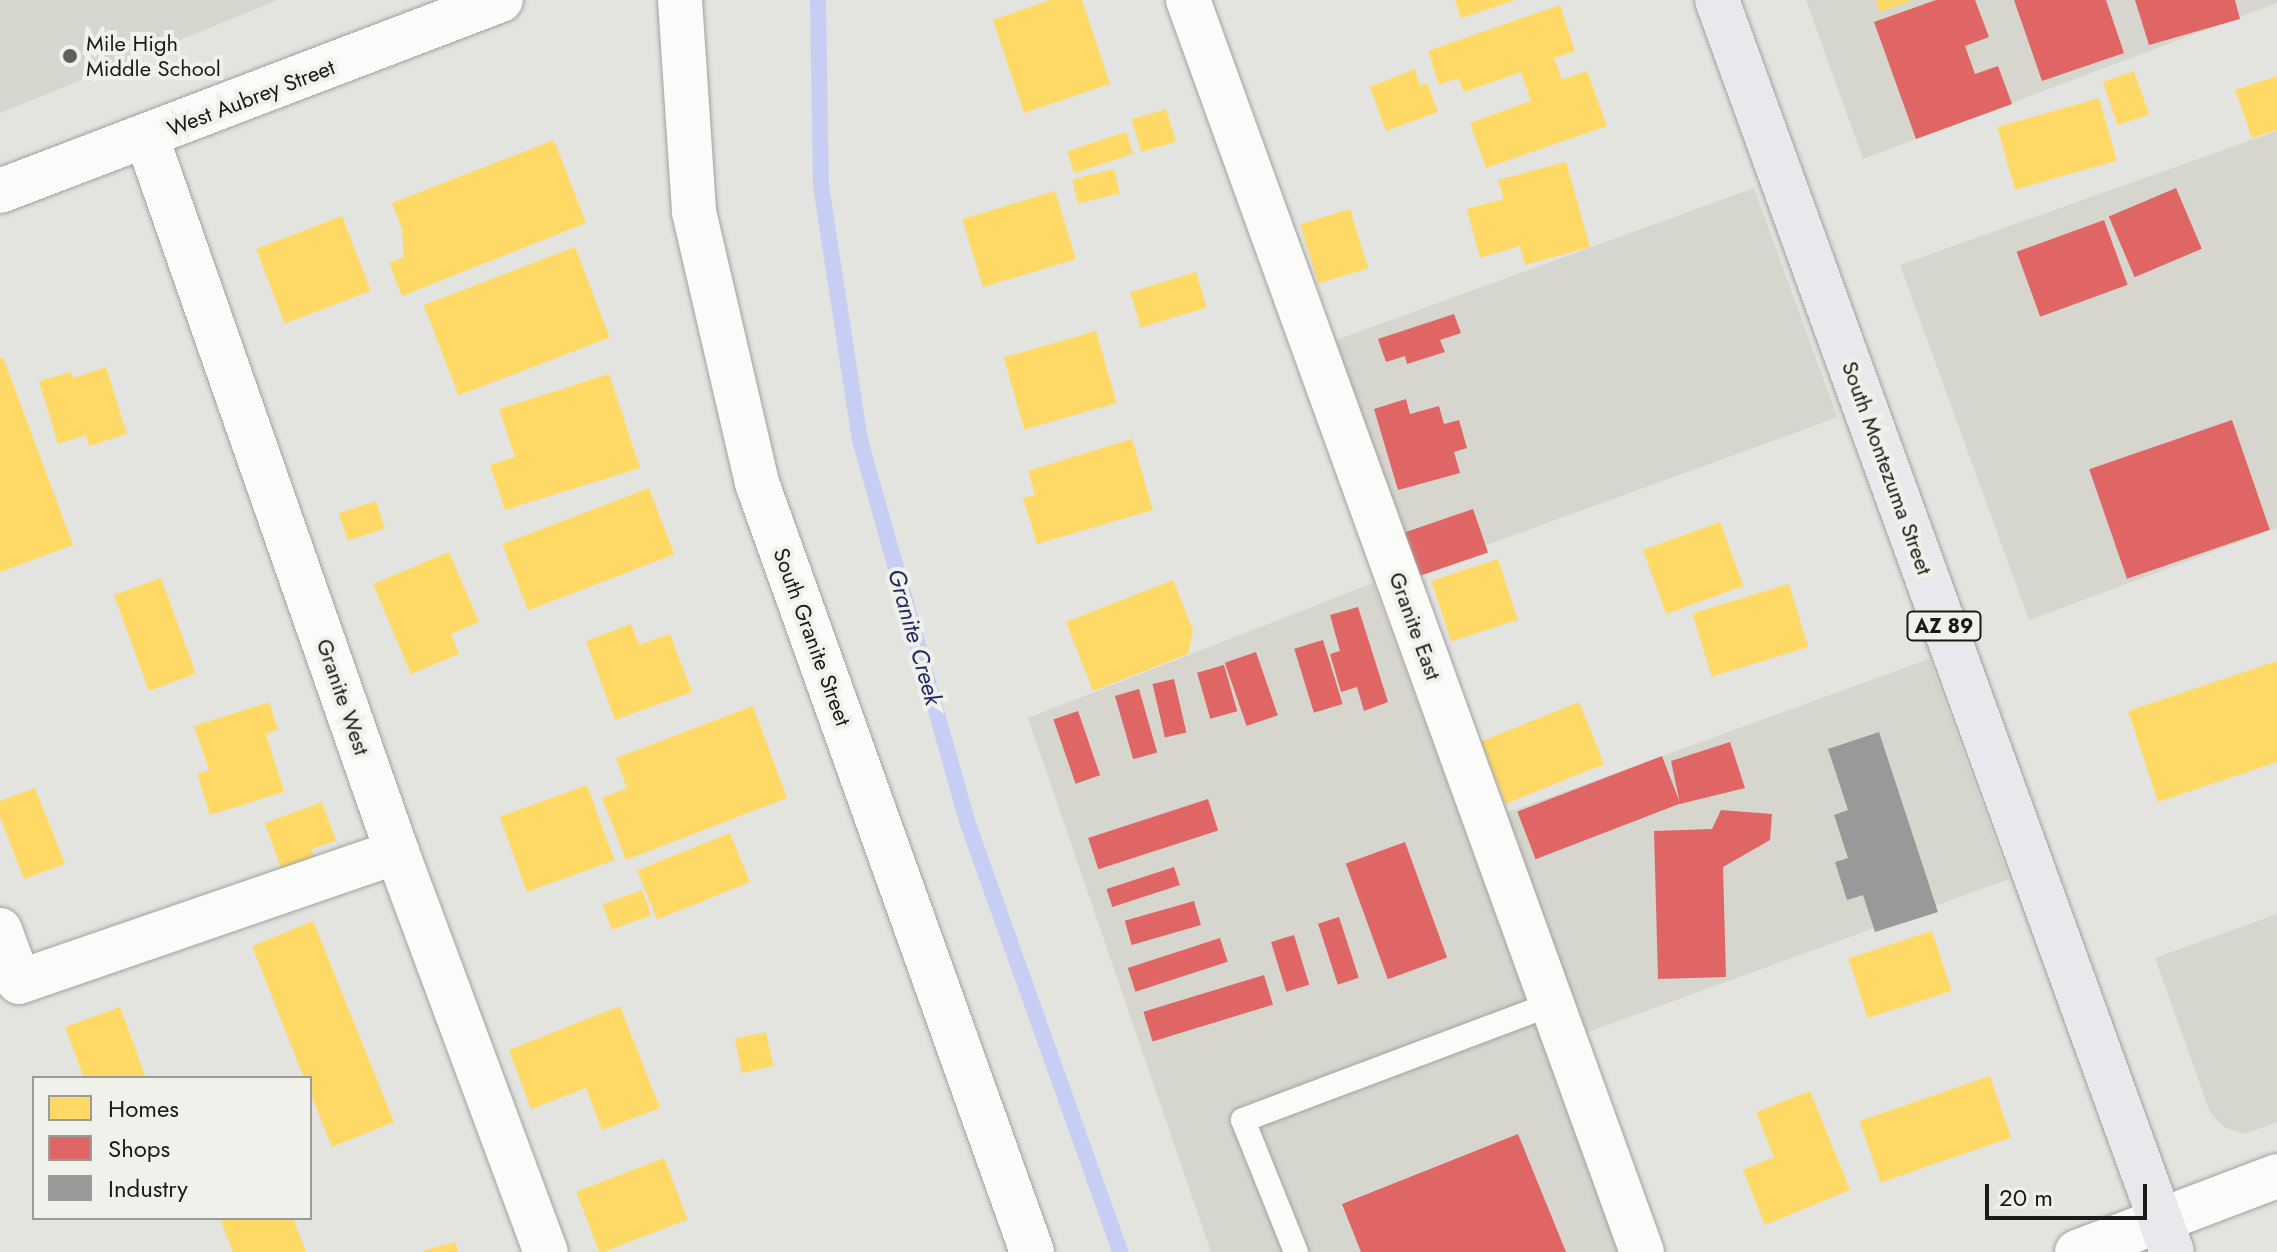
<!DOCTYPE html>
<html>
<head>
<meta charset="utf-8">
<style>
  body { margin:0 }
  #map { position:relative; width:2277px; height:1252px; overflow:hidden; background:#e3e3e0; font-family:Jost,sans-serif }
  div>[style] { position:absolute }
  .built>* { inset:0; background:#d6d6ce; transform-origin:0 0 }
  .homes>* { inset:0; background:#ffd966; transform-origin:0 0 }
  .shops>* { inset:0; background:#e06666; transform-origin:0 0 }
  .industry>* { inset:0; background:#999 }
  .stream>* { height:16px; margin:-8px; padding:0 8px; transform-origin:8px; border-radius:8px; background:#c6cff3 }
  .roads { filter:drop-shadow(0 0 2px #a2a2a0) drop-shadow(0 0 2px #a2a2a0) }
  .service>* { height:24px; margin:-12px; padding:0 12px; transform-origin:12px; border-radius:12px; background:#fbfbfa }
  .minor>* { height:44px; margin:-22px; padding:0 22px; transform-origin:22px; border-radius:22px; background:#fbfbfa }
  .primary>* { height:44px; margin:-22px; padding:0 22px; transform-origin:22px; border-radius:22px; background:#e8e9ed }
  .dots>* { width:22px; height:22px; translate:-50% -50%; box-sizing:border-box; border:4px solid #f1f1ec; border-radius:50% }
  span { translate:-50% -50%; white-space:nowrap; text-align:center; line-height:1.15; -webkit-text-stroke:8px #f1f1ec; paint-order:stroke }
  .shield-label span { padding:2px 6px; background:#f1f1ec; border:2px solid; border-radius:6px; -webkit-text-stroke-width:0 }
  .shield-label { font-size:20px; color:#1a1a18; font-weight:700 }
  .poi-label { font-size:22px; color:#1a1a18 }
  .left { translate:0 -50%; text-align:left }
  .street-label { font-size:22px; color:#1a1a18 }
  .water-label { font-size:24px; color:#242b68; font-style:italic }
  .legend { position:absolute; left:32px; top:1076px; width:280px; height:144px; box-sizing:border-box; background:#f1f1ec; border:2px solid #9b9b97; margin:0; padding:10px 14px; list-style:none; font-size:24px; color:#1a1a18 }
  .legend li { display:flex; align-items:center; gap:16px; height:40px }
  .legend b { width:40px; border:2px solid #9b9b97 }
  .scale { position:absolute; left:1985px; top:1184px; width:162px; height:36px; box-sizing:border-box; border:4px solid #1a1a18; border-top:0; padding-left:10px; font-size:24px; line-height:28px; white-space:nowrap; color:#1a1a18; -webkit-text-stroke:6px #f1f1ec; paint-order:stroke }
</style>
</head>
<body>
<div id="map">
  <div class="built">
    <div style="clip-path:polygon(0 0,278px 0,0 113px)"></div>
    <div style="clip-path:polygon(1806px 0,2277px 0,2277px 3px,1863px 159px)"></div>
    <div style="clip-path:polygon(2277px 131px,2277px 528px,2029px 620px,1900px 265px)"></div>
    <div style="left:1754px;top:188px;width:244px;height:449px;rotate:70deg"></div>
    <div style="clip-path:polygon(1373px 583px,1622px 1252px,1211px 1252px,1028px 718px)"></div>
    <div style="left:1929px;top:659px;width:234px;height:456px;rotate:70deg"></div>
    <div style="clip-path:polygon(2277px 914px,2277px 1122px,2244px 1134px,2224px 1127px,2210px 1112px,2155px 958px)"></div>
  </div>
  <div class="homes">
    <div style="clip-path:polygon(1050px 0,1082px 0,1110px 84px,1024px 113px,993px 20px)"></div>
    <div style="clip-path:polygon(1455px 0,1513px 0,1513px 1px,1461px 18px)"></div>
    <div style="clip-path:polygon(1876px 0,1912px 0,1880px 12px)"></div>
    <div style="clip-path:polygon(1560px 5px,1575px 51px,1554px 58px,1562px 80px,1587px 71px,1607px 126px,1486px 168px,1470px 123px,1531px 101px,1521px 72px,1464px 92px,1458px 78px,1439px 85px,1428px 51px)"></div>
    <div style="clip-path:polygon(1415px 69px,1420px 86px,1427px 83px,1438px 112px,1386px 131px,1370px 87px)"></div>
    <div style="left:2134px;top:71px;width:46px;height:33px;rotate:71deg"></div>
    <div style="clip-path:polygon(2277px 76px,2277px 130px,2252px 138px,2235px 90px)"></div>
    <div style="left:2099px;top:98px;width:65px;height:106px;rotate:74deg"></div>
    <div style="left:1166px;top:109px;width:34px;height:36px;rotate:73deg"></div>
    <div style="left:1126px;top:132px;width:23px;height:62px;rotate:72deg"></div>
    <div style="clip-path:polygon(554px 140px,586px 223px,402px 296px,389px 263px,404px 257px,402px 229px,392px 203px)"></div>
    <div style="clip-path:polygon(1566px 162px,1590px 247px,1525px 265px,1520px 246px,1480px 258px,1467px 209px,1504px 199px,1498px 180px)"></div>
    <div style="left:1114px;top:169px;width:25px;height:43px;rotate:76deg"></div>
    <div style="left:1055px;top:191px;width:71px;height:97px;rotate:73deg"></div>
    <div style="left:1350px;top:209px;width:62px;height:52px;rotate:73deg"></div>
    <div style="left:342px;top:216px;width:80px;height:92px;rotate:69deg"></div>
    <div style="left:575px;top:247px;width:97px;height:162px;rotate:69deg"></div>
    <div style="left:1196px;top:272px;width:37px;height:69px;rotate:73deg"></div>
    <div style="left:1096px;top:331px;width:75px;height:96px;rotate:74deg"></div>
    <div style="clip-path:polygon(3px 357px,73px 545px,0 572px,0 358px)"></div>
    <div style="clip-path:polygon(106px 367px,127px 434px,89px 446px,86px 435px,58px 444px,39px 381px,71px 372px,73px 378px)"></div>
    <div style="clip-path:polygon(609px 374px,640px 468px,505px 510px,490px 465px,515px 457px,499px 409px)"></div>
    <div style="clip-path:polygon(1132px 439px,1153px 510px,1037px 544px,1023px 498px,1035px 495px,1028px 471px)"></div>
    <div style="left:649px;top:488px;width:71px;height:157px;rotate:69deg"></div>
    <div style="left:376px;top:501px;width:29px;height:39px;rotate:72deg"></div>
    <div style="left:1720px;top:522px;width:68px;height:82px;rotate:70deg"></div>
    <div style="clip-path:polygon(449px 552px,479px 622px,451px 634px,459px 654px,411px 674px,373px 584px)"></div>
    <div style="left:1498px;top:559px;width:64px;height:70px;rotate:72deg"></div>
    <div style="left:161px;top:578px;width:102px;height:50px;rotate:70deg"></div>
    <div style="clip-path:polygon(1173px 580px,1193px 630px,1188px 654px,1093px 691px,1066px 622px)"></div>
    <div style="left:1789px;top:584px;width:66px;height:101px;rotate:73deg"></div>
    <div style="clip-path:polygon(631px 624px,639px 645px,670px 634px,692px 692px,615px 720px,586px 641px)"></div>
    <div style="clip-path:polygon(2277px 661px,2277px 762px,2158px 802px,2128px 711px)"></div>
    <div style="clip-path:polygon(269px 702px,278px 730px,266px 734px,284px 792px,210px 815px,197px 774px,209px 770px,194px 726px)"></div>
    <div style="left:1579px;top:702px;width:67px;height:106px;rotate:68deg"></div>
    <div style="clip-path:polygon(753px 706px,787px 798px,626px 860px,602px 798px,627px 788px,616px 758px)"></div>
    <div style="left:587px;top:785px;width:80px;height:93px;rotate:70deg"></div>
    <div style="clip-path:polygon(35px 788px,65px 864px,24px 879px,0 817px,0 801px)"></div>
    <div style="clip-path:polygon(322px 802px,336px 841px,311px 849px,317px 864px,284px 876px,265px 823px)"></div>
    <div style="left:730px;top:833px;width:53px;height:100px;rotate:68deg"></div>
    <div style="left:642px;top:890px;width:27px;height:42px;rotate:70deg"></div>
    <div style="clip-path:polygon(313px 921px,394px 1122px,332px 1147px,310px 1092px,310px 1078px,304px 1078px,252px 946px)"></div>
    <div style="left:1932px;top:931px;width:63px;height:88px;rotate:72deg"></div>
    <div style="clip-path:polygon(620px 1006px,660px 1108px,602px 1130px,586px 1088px,531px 1109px,509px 1050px)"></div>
    <div style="clip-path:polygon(120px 1007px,146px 1078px,84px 1078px,65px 1027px)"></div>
    <div style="left:766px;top:1032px;width:35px;height:32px;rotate:78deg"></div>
    <div style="left:1990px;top:1076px;width:65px;height:138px;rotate:71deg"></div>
    <div style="clip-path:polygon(1810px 1091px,1850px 1190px,1765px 1225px,1743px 1170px,1774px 1157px,1756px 1112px)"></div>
    <div style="left:664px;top:1158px;width:66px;height:94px;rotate:69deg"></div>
    <div style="clip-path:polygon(220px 1218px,293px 1218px,306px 1252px,233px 1252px)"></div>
    <div style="clip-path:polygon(455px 1242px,458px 1252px,422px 1252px,422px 1251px)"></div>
  </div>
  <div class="shops">
    <div style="clip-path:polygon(1936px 0,1975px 0,1989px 37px,1965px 46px,1975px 74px,1998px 66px,2012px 104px,1916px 139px,1874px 22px)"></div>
    <div style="clip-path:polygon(2014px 0,2106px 0,2124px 53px,2042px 81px)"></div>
    <div style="clip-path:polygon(2135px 0,2235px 0,2240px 19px,2149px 45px)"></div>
    <div style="left:2176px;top:188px;width:66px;height:73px;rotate:67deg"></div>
    <div style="left:2104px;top:220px;width:69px;height:93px;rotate:70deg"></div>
    <div style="clip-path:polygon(1454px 314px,1461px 333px,1440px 340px,1445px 352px,1407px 364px,1405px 356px,1386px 362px,1378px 339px)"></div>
    <div style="clip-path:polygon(1406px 399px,1410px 414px,1439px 406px,1444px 424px,1459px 420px,1467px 448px,1454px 452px,1460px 473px,1398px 490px,1374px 409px)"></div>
    <div style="left:2232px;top:420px;width:116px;height:151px;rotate:71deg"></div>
    <div style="left:1473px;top:509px;width:46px;height:81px;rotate:71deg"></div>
    <div style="clip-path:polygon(1358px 607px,1388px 702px,1364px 711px,1357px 687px,1341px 692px,1330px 654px,1340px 651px,1330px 615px)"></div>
    <div style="left:1323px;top:640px;width:67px;height:30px;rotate:73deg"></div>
    <div style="left:1256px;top:652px;width:67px;height:33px;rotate:71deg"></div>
    <div style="left:1224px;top:665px;width:48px;height:28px;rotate:74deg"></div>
    <div style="left:1174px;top:679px;width:55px;height:22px;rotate:77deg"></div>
    <div style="left:1139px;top:689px;width:66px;height:25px;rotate:74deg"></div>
    <div style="left:1078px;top:711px;width:68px;height:26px;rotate:71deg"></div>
    <div style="clip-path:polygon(1730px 742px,1745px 788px,1680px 804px,1671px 761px)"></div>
    <div style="left:1662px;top:756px;width:51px;height:155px;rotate:69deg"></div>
    <div style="left:1208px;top:799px;width:33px;height:126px;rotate:72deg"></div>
    <div style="clip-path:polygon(1721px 810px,1772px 814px,1770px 840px,1723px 867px,1726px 977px,1658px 979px,1654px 831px,1712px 829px)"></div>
    <div style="left:1405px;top:842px;width:123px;height:63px;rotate:70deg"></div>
    <div style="left:1174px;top:867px;width:19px;height:71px;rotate:72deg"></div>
    <div style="left:1194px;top:901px;width:25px;height:72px;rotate:74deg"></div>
    <div style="left:1339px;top:917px;width:64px;height:22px;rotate:72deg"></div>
    <div style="left:1294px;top:935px;width:52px;height:24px;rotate:73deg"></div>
    <div style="left:1220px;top:938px;width:25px;height:97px;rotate:72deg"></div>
    <div style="left:1264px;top:975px;width:31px;height:126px;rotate:73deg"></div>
    <div style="clip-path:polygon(1518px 1134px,1566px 1252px,1361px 1252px,1342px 1204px)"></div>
  </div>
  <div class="industry">
    <div style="clip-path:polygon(1879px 732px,1938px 912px,1875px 932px,1863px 895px,1847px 900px,1835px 862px,1848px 858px,1834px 815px,1848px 810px,1828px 749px)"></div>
  </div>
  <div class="stream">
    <div style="left:818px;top:0;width:186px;rotate:89.1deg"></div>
    <div style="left:821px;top:186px;width:257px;rotate:81.3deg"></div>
    <div style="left:860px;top:440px;width:399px;rotate:74.3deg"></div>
    <div style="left:968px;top:824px;width:454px;rotate:70.4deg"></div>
  </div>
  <div class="roads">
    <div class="service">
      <div style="left:1296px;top:1252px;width:142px;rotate:-111.9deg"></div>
      <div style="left:1243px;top:1120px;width:330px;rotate:-20.6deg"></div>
    </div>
    <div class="minor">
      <div style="left:680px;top:0;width:212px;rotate:86.2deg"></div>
      <div style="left:694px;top:212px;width:278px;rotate:76.9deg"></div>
      <div style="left:757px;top:483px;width:817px;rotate:70.32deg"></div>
      <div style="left:1188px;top:0;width:1332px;rotate:70.07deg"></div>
      <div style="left:147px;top:138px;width:757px;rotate:70.7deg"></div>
      <div style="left:397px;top:852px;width:427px;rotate:69.6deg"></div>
      <div style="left:0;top:191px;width:536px;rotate:-20.87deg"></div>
      <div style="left:0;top:930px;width:55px;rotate:69.9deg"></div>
      <div style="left:19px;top:982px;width:400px;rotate:-19deg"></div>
      <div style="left:2077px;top:1252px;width:214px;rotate:-20.8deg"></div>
    </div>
    <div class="primary">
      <div style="left:1717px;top:0;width:1332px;rotate:70.03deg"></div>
    </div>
  </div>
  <div class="dots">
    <div style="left:70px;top:56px;background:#60605e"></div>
  </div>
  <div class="shield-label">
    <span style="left:1944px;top:626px">AZ 89</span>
  </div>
  <div class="poi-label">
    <span class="left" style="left:86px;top:56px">Mile High<br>Middle School</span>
  </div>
  <div class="street-label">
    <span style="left:251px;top:98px;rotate:-21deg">West Aubrey Street</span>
    <span style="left:1887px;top:468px;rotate:70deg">South Montezuma Street</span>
    <span style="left:1415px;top:626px;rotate:70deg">Granite East</span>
    <span style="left:812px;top:637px;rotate:70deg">South Granite Street</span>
    <span style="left:343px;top:697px;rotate:71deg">Granite West</span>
  </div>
  <div class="water-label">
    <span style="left:915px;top:637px;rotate:74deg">Granite Creek</span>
  </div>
  <ul class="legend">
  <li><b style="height:22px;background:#ffd966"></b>Homes</li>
  <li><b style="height:22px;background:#e06666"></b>Shops</li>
  <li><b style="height:22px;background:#999"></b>Industry</li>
  </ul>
  <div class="scale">20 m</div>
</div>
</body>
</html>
